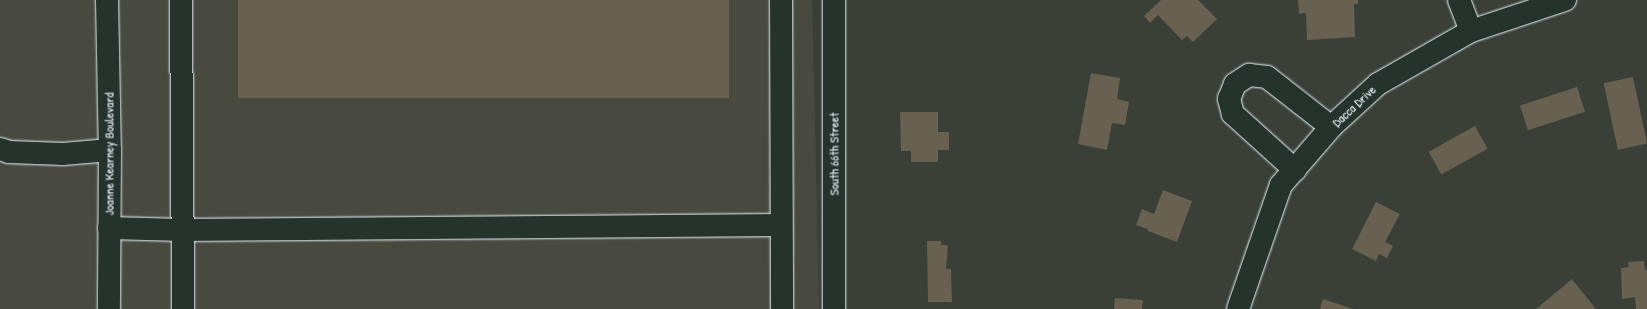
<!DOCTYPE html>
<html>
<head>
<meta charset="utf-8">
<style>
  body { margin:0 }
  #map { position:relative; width:1647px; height:309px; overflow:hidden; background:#3a4038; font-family:"Patrick Hand",sans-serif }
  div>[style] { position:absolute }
  .built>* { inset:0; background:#484a40 }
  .building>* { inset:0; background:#686051; transform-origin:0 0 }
  .roads { filter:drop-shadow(0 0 1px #e8f1f8) drop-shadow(0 0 1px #e8f1f8) }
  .minor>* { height:22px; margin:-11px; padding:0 11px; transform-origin:11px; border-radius:11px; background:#26332d }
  span { translate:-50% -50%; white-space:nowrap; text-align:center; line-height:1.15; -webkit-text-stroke:3.5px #26332d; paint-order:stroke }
  .street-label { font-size:13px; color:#e8f1f8 }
</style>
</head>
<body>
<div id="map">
  <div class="built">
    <div style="clip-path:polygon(0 0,94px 0,98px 151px,96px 309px,0 309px)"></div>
    <div style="clip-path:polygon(119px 0,812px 0,819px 309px,121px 309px,123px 150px)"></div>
  </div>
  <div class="building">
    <div style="left:238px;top:0;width:491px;height:98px"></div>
    <div style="clip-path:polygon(1161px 0,1198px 0,1217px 19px,1193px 42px,1187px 36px,1182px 40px,1158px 15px,1150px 23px,1144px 16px)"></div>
    <div style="clip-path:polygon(1298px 0,1358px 0,1358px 4px,1354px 4px,1355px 37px,1307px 40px,1306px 13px,1299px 14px)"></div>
    <div style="clip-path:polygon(1091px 73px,1120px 78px,1117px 99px,1129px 102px,1125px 125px,1112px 123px,1107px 150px,1078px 144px)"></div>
    <div style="left:1633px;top:77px;width:68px;height:30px;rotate:78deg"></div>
    <div style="left:1577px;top:87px;width:26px;height:60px;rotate:72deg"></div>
    <div style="clip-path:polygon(900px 112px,938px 112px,938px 132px,949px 132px,949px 150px,938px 150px,938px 162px,911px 162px,911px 151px,901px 151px)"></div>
    <div style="left:1475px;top:126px;width:26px;height:53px;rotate:61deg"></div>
    <div style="clip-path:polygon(1163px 190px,1192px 201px,1177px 242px,1148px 231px,1148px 229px,1136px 225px,1142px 209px,1154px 214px)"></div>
    <div style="clip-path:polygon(1376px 202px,1400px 214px,1385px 242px,1393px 246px,1387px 258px,1379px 254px,1376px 261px,1352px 249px)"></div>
    <div style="clip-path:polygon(927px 241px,941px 241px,941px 245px,948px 245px,946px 269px,951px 269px,952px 302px,928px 302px)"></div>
    <div style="clip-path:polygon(1644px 261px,1645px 270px,1647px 270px,1647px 309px,1636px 309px,1635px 297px,1622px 299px,1621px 268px,1629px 267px,1628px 262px)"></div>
    <div style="clip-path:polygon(1572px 279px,1596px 309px,1536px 309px)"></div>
    <div style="clip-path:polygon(1115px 298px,1143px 300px,1142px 309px,1114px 309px)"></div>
    <div style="clip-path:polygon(1323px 299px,1353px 309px,1320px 309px)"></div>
  </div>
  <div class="roads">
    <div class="minor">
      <div style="left:107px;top:0;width:150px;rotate:88.9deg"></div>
      <div style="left:110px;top:150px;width:159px;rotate:90.4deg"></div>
      <div style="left:181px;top:0;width:309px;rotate:89.6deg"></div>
      <div style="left:781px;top:0;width:309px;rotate:89.8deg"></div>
      <div style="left:834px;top:0;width:309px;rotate:90deg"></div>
      <div style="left:1459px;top:0;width:33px;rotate:69deg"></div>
      <div style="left:0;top:149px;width:9px;rotate:18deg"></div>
      <div style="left:9px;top:152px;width:54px;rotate:2.1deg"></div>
      <div style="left:63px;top:154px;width:47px;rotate:-4.9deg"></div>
      <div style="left:1295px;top:170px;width:84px;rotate:-137.9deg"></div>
      <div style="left:1233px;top:114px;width:16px;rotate:-105deg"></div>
      <div style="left:1229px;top:99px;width:16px;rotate:-68deg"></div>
      <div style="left:1235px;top:84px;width:17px;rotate:-33deg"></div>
      <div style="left:1249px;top:75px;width:18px;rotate:6deg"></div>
      <div style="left:1267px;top:77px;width:81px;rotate:38deg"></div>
      <div style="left:109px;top:228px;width:73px;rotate:1.6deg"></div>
      <div style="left:182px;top:230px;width:599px;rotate:-0.48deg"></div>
      <div style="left:1238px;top:309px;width:131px;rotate:-70.9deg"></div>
      <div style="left:1281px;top:185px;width:77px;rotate:-49.2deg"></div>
      <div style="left:1331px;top:127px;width:64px;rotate:-42.5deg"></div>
      <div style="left:1378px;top:84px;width:107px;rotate:-29.7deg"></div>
      <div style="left:1471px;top:31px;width:99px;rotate:-18.3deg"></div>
    </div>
  </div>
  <div class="street-label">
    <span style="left:1354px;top:106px;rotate:-43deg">Dacca Drive</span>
    <span style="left:109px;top:154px;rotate:-90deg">Joanne Kearney Boulevard</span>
    <span style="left:834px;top:154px;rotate:-90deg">South 66th Street</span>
  </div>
</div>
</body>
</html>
